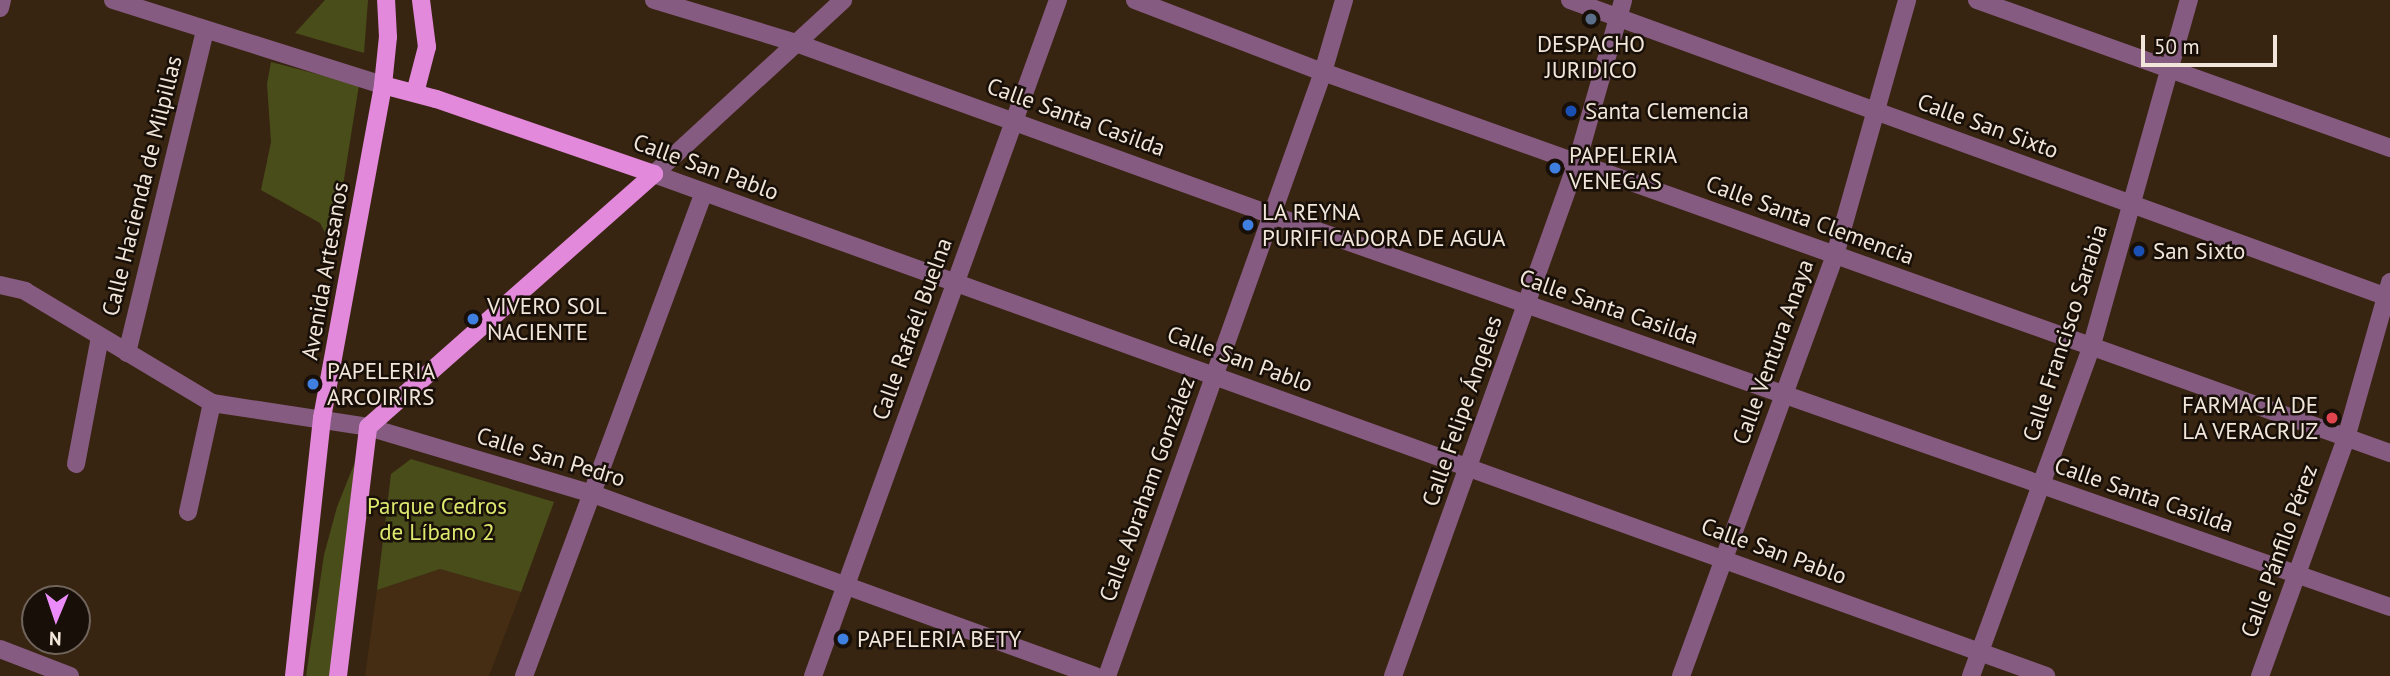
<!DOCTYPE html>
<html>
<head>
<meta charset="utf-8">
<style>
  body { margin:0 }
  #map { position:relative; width:2390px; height:676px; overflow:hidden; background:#382511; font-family:"PT Sans",sans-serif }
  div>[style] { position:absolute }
  .built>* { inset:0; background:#452d14 }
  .green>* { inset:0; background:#484d1a }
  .minor>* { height:18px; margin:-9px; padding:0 9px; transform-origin:9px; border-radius:9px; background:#865b82 }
  .tertiary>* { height:18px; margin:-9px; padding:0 9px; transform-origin:9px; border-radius:9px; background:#865b82 }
  .primary>* { height:18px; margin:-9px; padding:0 9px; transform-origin:9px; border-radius:9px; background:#e389dc }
  .dots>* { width:19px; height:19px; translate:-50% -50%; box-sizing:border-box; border:4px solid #181008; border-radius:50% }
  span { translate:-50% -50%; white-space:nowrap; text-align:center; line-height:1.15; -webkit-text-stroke:5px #181008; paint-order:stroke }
  .poi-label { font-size:23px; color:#f2e5d9 }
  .left { translate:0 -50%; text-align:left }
  .right { translate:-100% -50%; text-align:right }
  .street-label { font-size:23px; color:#f2e5d9 }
  .park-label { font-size:23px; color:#dde96e }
  .north { position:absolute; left:21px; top:585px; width:70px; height:70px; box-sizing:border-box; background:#181008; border:2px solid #6f655c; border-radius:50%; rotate:182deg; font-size:19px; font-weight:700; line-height:28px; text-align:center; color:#f2e5d9 }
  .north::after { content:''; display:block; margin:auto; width:24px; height:32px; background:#ec8cfa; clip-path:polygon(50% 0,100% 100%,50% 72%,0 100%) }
  .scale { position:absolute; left:2141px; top:35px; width:136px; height:32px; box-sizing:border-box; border:4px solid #f2e5d9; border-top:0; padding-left:9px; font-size:21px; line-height:24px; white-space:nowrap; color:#f2e5d9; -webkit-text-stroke:5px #181008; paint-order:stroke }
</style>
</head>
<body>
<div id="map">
  <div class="built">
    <div style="clip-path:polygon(440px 569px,521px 592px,489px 676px,365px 676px,377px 590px)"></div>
  </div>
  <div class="green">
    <div style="clip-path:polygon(325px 0,368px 0,364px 53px,295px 33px)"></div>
    <div style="clip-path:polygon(271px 62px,359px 85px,333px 248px,320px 223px,261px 190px,271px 142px,267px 84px)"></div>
    <div style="clip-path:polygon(411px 459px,554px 502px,521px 592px,440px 569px,377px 590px,391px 474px)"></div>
    <div style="clip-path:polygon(355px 462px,331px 676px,306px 676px,324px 555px,337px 507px)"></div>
  </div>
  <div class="minor">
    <div style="left:113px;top:0;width:283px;rotate:17.5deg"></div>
    <div style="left:654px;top:0;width:148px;rotate:16.8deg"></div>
    <div style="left:796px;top:43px;width:506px;rotate:19.87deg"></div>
    <div style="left:1272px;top:215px;width:1185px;rotate:19.32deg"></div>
    <div style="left:1135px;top:0;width:201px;rotate:21deg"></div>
    <div style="left:1323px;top:72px;width:1133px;rotate:19.65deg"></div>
    <div style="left:1570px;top:0;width:872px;rotate:19.97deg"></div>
    <div style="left:1977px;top:0;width:439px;rotate:19.7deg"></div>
    <div style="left:654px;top:174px;width:1480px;rotate:19.83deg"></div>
    <div style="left:0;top:285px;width:26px;rotate:13deg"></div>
    <div style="left:25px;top:291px;width:218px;rotate:30.9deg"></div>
    <div style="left:212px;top:403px;width:158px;rotate:8.7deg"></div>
    <div style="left:368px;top:427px;width:235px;rotate:16.6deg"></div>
    <div style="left:593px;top:494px;width:534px;rotate:19.93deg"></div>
    <div style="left:127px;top:353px;width:332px;rotate:-76.4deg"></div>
    <div style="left:76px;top:464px;width:129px;rotate:-79.3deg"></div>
    <div style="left:188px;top:512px;width:112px;rotate:-77.6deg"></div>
    <div style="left:0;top:649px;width:75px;rotate:21.1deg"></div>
    <div style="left:524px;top:676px;width:516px;rotate:-69.6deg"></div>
    <div style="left:813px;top:676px;width:719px;rotate:-70.08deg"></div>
    <div style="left:1107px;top:676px;width:641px;rotate:-70.32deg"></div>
    <div style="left:1323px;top:72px;width:75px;rotate:-73.7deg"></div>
    <div style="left:1393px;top:676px;width:546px;rotate:-70.3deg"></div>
    <div style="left:1577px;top:162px;width:168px;rotate:-74.1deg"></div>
    <div style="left:1681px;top:676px;width:448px;rotate:-69.9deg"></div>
    <div style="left:1835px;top:255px;width:265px;rotate:-74.2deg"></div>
    <div style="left:1971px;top:676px;width:349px;rotate:-69.9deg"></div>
    <div style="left:2091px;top:348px;width:362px;rotate:-74.3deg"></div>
    <div style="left:2260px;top:676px;width:253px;rotate:-70.1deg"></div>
    <div style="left:2346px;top:438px;width:162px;rotate:-74.2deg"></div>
  </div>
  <div class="tertiary">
    <div style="left:0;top:8px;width:8px;rotate:-76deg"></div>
    <div style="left:654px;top:174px;width:257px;rotate:-42.6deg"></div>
  </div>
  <div class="primary">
    <div style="left:415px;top:93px;width:48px;rotate:-75.4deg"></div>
    <div style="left:427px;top:47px;width:47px;rotate:-97.3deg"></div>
    <div style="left:294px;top:676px;width:260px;rotate:-83.8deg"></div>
    <div style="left:322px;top:418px;width:339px;rotate:-79.6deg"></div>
    <div style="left:383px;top:85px;width:48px;rotate:-84.1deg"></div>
    <div style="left:388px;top:37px;width:37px;rotate:-93deg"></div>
    <div style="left:338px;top:676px;width:251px;rotate:-83.1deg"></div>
    <div style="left:368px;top:427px;width:382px;rotate:-41.5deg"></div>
    <div style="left:654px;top:174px;width:231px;rotate:-161deg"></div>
    <div style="left:436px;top:99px;width:55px;rotate:-165.2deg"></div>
  </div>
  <div class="dots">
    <div style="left:1591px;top:19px;background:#5c6f8a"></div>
    <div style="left:1571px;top:111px;background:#1a4fb4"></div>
    <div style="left:1555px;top:168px;background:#3f7fe0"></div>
    <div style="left:1248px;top:225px;background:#3f7fe0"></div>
    <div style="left:2139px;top:251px;background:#1a4fb4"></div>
    <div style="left:473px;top:319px;background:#3f7fe0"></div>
    <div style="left:313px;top:384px;background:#3f7fe0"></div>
    <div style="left:2332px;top:418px;background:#e0444e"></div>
    <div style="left:843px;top:639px;background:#3f7fe0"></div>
  </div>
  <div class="poi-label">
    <span style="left:1591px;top:57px">DESPACHO<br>JURIDICO</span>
    <span class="left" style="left:1585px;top:111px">Santa Clemencia</span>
    <span class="left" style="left:1569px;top:168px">PAPELERIA<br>VENEGAS</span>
    <span class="left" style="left:1262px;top:225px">LA REYNA<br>PURIFICADORA DE AGUA</span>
    <span class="left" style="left:2153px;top:251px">San Sixto</span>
    <span class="left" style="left:487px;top:319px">VIVERO SOL<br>NACIENTE</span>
    <span class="left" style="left:327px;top:384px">PAPELERIA<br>ARCOIRIRS</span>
    <span class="right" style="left:2318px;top:418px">FARMACIA DE<br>LA VERACRUZ</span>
    <span class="left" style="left:857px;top:639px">PAPELERIA BETY</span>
  </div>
  <div class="street-label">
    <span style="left:1076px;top:117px;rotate:20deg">Calle Santa Casilda</span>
    <span style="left:1988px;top:126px;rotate:20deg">Calle San Sixto</span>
    <span style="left:706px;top:167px;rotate:20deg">Calle San Pablo</span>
    <span style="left:142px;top:186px;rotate:-76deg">Calle Hacienda de Milpillas</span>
    <span style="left:1810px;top:220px;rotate:20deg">Calle Santa Clemencia</span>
    <span style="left:325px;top:271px;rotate:-80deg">Avenida Artesanos</span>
    <span style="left:1609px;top:307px;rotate:19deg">Calle Santa Casilda</span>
    <span style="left:912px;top:329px;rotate:-70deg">Calle Rafaél Buelna</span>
    <span style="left:2065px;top:333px;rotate:-72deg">Calle Francisco Sarabia</span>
    <span style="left:1773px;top:352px;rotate:-70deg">Calle Ventura Anaya</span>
    <span style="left:1240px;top:359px;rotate:20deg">Calle San Pablo</span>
    <span style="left:1462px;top:411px;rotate:-71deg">Calle Felipe Ángeles</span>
    <span style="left:551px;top:457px;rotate:17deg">Calle San Pedro</span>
    <span style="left:1147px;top:489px;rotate:-70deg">Calle Abraham González</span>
    <span style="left:2144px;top:495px;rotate:19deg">Calle Santa Casilda</span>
    <span style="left:1774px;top:551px;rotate:20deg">Calle San Pablo</span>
    <span style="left:2279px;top:551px;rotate:-70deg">Calle Pánfilo Pérez</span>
  </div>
  <div class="park-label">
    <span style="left:437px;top:519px">Parque Cedros<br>de Líbano 2</span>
  </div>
  <div class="north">N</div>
  <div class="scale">50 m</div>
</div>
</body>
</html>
